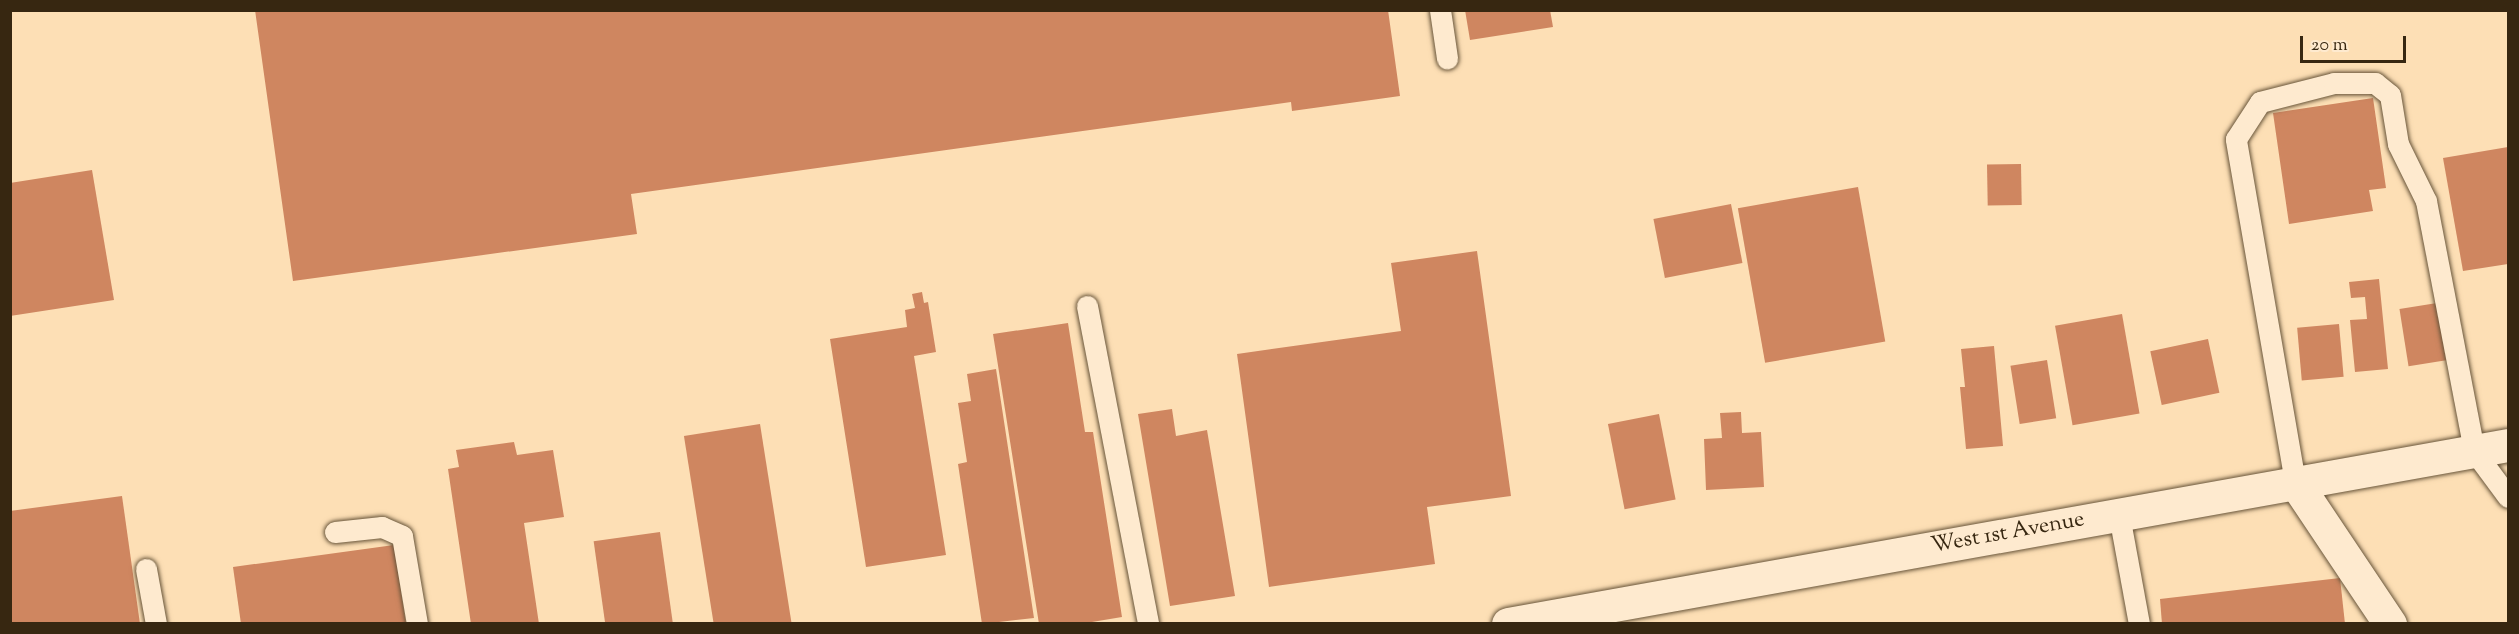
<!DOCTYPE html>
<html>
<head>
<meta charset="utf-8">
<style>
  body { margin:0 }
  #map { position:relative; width:2519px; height:634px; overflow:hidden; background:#fddfb5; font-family:"Sorts Mill Goudy",serif }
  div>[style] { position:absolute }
  .building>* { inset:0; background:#cf8660; transform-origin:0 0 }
  .roads { filter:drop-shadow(0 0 2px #68553a) drop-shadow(0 0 2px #68553a) }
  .service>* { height:21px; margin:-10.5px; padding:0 10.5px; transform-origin:10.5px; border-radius:10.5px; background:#feeacf }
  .minor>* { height:33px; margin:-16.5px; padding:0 16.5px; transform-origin:16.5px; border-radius:16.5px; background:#feeacf }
  .tertiary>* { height:33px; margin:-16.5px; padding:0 16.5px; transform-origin:16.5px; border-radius:16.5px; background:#feeacf }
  span { translate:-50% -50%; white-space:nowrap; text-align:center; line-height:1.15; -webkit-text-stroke:4.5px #feeacf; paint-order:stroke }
  .street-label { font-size:22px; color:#372711 }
  .frame { position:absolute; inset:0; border:12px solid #372711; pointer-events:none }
  .scale { position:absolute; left:2300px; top:36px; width:106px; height:27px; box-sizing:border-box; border:3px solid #372711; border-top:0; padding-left:8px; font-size:18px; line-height:21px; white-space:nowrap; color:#372711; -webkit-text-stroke:4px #feeacf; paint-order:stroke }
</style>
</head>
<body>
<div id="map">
  <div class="building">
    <div style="clip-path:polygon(255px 10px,1388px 10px,1400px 96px,1292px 111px,1291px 102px,631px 194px,637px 234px,293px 281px)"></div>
    <div style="clip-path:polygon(1465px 10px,1550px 10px,1553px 27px,1470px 40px)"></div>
    <div style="clip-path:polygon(2373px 98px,2386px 188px,2369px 190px,2373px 211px,2289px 224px,2273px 113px)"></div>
    <div style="clip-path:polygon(2508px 147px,2508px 264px,2463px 271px,2443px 158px)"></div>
    <div style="left:2021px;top:164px;width:41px;height:34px;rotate:89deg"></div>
    <div style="clip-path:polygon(92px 170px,114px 300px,10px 316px,10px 183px)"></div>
    <div style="left:1858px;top:187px;width:157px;height:122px;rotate:80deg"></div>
    <div style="left:1731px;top:204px;width:60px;height:79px;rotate:79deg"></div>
    <div style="clip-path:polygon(1477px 251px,1511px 496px,1427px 507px,1435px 564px,1269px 587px,1237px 354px,1401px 331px,1391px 263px)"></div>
    <div style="clip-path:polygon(2379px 279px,2388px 369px,2355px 372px,2350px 320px,2367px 319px,2365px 297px,2351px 298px,2349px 282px)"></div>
    <div style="clip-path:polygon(922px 292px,924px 303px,928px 302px,936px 352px,914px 356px,946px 555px,866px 567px,830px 339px,907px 327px,905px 310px,915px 308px,912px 294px)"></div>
    <div style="left:2437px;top:303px;width:58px;height:38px;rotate:81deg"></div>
    <div style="left:2122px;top:314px;width:101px;height:68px;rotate:80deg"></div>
    <div style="clip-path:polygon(1068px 323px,1085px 432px,1093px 432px,1122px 617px,1080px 624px,1039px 624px,993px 334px)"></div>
    <div style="left:2339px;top:324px;width:53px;height:42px;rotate:85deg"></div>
    <div style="left:2208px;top:339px;width:55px;height:59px;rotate:78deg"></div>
    <div style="clip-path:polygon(1994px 346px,2003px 446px,1966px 449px,1960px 387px,1965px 387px,1961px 349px)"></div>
    <div style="left:2047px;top:360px;width:59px;height:37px;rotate:81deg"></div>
    <div style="clip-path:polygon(996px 369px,1034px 618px,982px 624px,958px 464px,967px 462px,958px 403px,971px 401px,967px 374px)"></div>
    <div style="clip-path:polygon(1172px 409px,1176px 436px,1207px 430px,1235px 596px,1170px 606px,1138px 414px)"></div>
    <div style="clip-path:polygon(1741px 412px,1742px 433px,1761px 432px,1764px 487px,1706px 490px,1704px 439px,1722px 438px,1720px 413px)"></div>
    <div style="left:1659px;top:414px;width:87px;height:52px;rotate:79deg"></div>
    <div style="left:760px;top:424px;width:202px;height:77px;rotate:81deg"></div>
    <div style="clip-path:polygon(514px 442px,517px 455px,553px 450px,564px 517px,524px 523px,539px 624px,471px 624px,448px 469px,459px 467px,456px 450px)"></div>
    <div style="clip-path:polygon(122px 496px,140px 624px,10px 624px,10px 511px)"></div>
    <div style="left:660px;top:532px;width:93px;height:67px;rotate:82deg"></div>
    <div style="clip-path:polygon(394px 545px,406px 624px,241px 624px,233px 567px)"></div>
    <div style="clip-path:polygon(2340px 578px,2345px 624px,2162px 624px,2160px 599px)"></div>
  </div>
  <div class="roads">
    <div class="service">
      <div style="left:1440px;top:10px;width:49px;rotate:81.7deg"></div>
      <div style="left:1087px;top:306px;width:324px;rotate:79.1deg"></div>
      <div style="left:2295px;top:482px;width:348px;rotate:-99.8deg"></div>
      <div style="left:2236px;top:139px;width:44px;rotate:-57deg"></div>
      <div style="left:2260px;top:102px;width:76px;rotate:-14.4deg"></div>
      <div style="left:2334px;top:83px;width:41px"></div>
      <div style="left:2375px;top:83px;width:19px;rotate:39deg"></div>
      <div style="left:2390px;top:95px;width:50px;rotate:80.7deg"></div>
      <div style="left:2398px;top:144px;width:64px;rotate:63.8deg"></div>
      <div style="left:2426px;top:201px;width:255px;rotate:79.1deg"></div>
      <div style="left:2474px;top:451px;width:57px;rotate:53.5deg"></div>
      <div style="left:2119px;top:515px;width:111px;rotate:79.6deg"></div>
      <div style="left:335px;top:532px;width:47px;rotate:-6.1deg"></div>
      <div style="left:382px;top:527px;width:22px;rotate:24deg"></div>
      <div style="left:402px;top:536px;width:89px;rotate:80.3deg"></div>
      <div style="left:146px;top:569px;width:56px;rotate:79.7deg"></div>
    </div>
    <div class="minor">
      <div style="left:2295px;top:482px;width:171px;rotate:56.2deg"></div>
    </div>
    <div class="tertiary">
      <div style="left:1508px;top:624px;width:1016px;rotate:-10.15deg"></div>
    </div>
  </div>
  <div class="street-label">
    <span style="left:2008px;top:534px;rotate:-10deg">West 1st Avenue</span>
  </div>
  <div class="frame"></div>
  <div class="scale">20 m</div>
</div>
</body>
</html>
